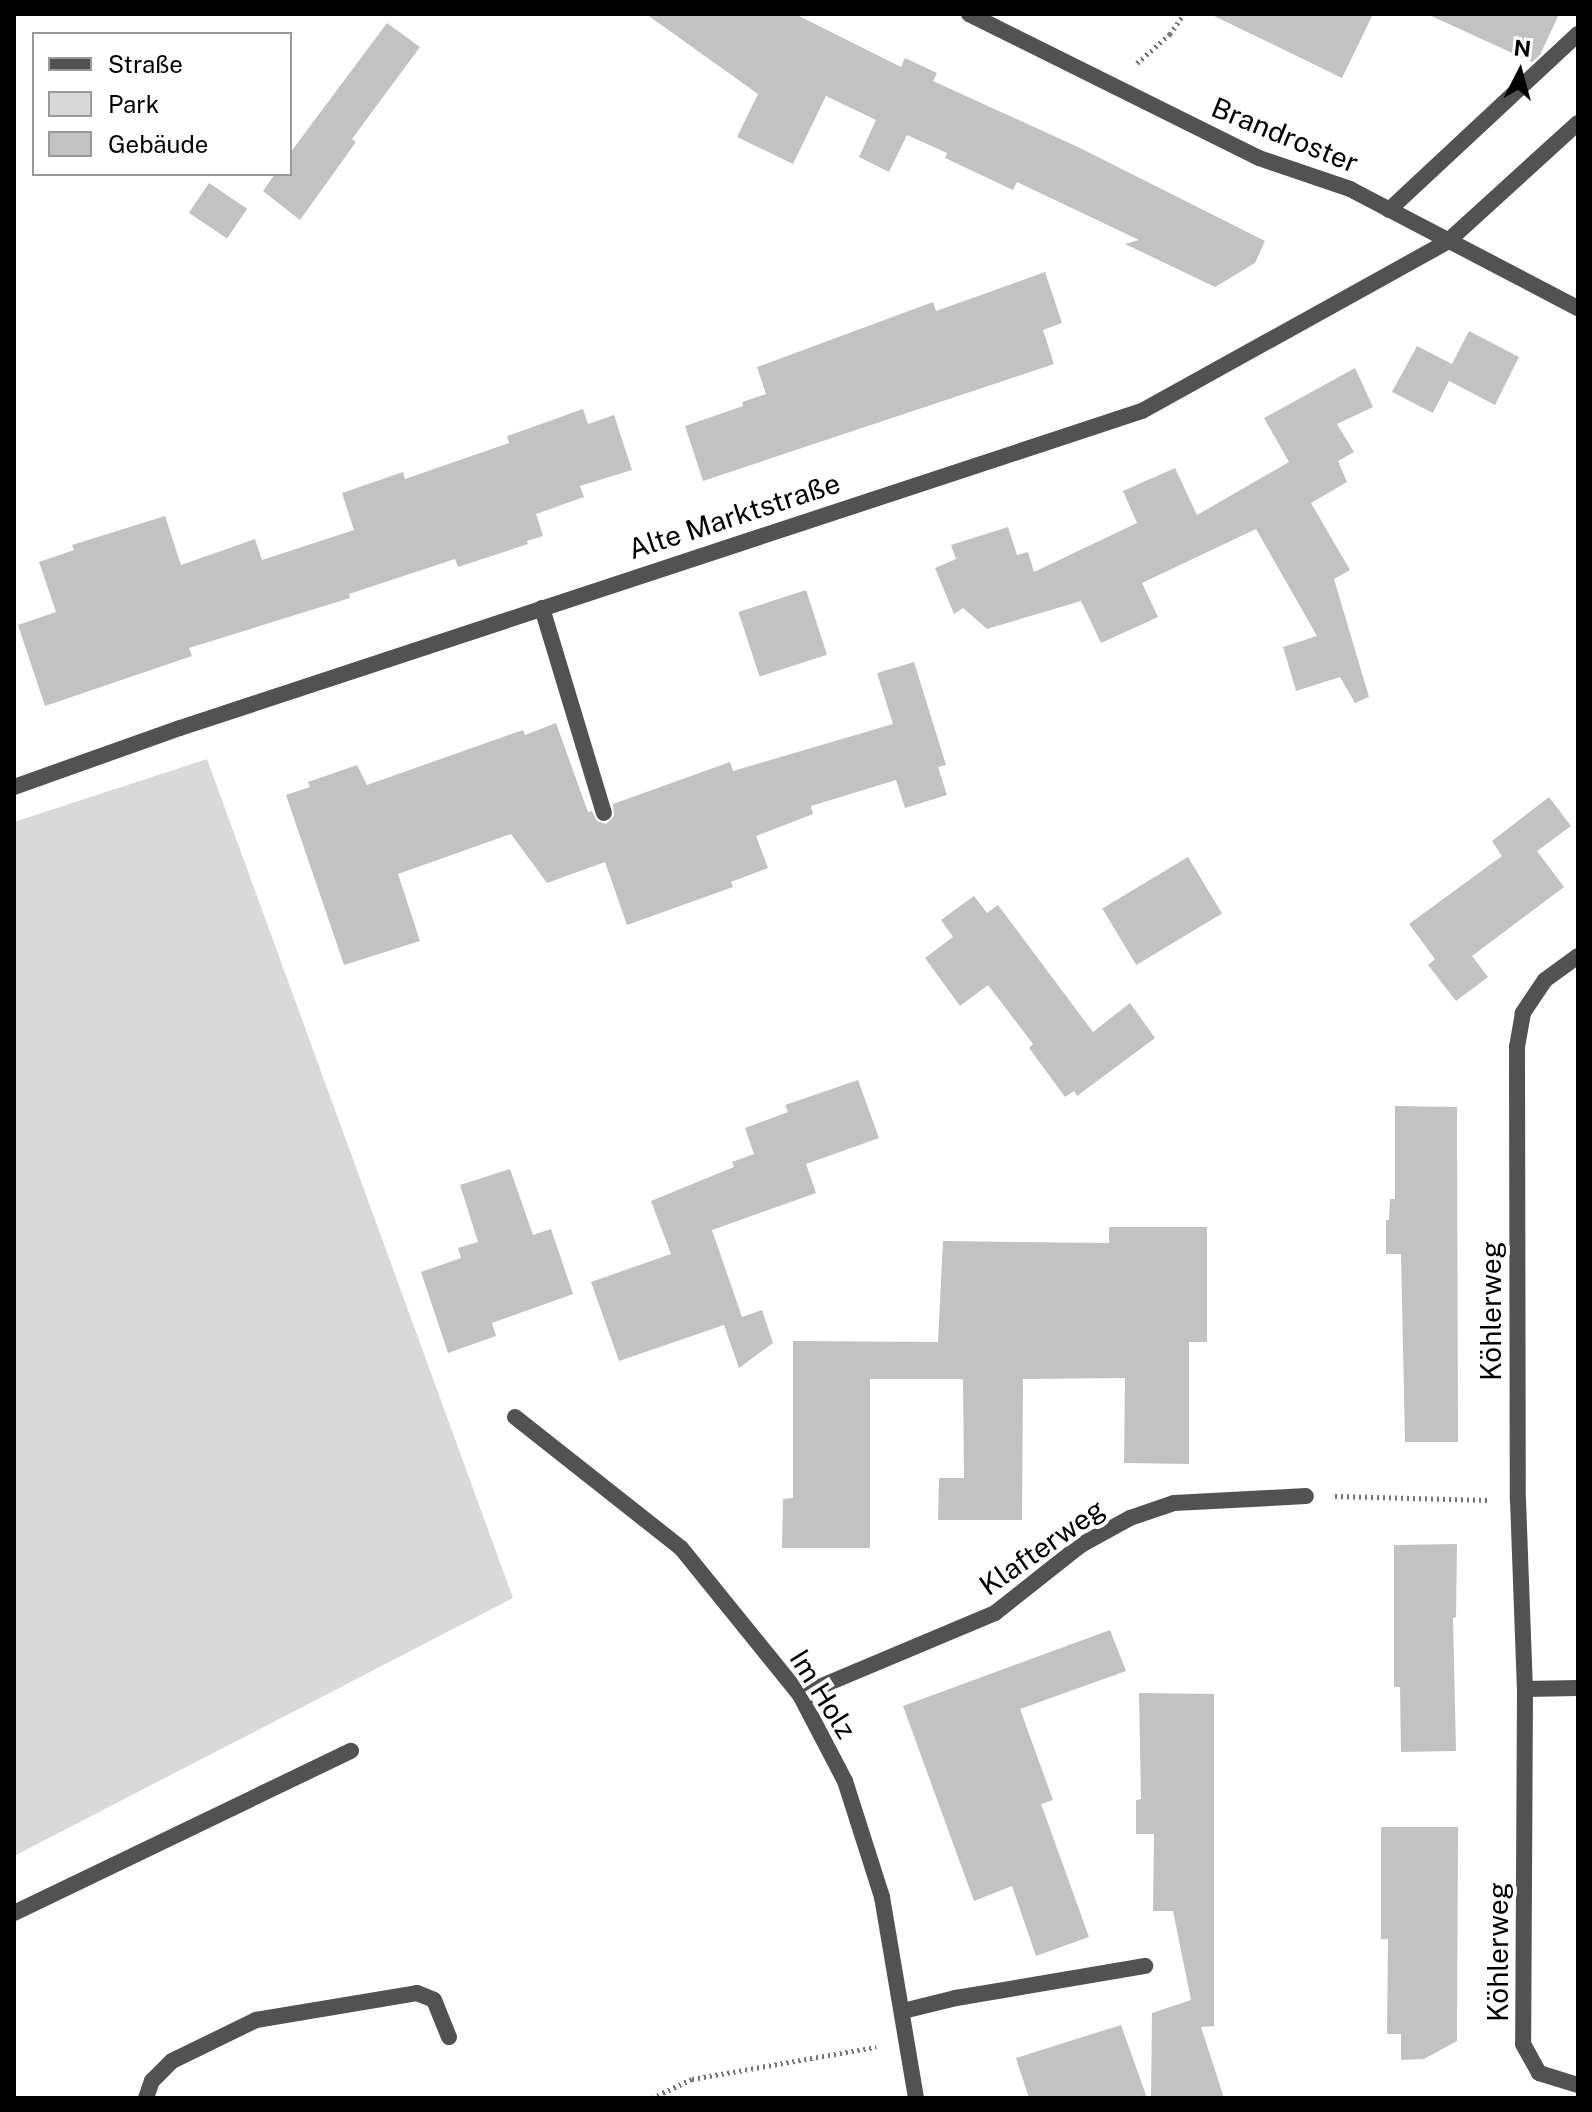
<!DOCTYPE html>
<html>
<head>
<meta charset="utf-8">
<style>
  body { margin:0 }
  #map { position:relative; width:1592px; height:2112px; overflow:hidden; background:#fff; font-family:"Public Sans",sans-serif }
  div>[style] { position:absolute }
  .green>* { inset:0; background:#d9d9d9 }
  .building>* { inset:0; background:#c2c2c2; transform-origin:0 0 }
  .path>* { height:5px; margin-top:-2.5px; transform-origin:0; background:repeating-linear-gradient(90deg,#747474 0 2px,transparent 0 6px) }
  .service>* { height:16px; margin:-8px; padding:0 8px; transform-origin:8px; border-radius:8px; background:#525252 }
  .minor>* { height:16px; margin:-8px; padding:0 8px; transform-origin:8px; border-radius:8px; background:#525252 }
  .tertiary>* { height:16px; margin:-8px; padding:0 8px; transform-origin:8px; border-radius:8px; background:#525252 }
  span { translate:-50% -50%; white-space:nowrap; text-align:center; line-height:1.15; -webkit-text-stroke:8px #fff; paint-order:stroke }
  .street-label { font-size:28px; color:#000 }
  .frame { position:absolute; inset:0; border:16px solid #000; pointer-events:none }
  .legend { position:absolute; left:32px; top:32px; width:260px; height:144px; box-sizing:border-box; background:#fff; border:2px solid #999; margin:0; padding:10px 14px; list-style:none; font-size:24px; color:#000 }
  .legend li { display:flex; align-items:center; gap:16px; height:40px }
  .legend b { width:40px; border:2px solid #999 }
  .north { position:absolute; left:1480px; top:32px; width:80px; height:80px; -webkit-text-stroke:6px #fff; paint-order:stroke; rotate:6deg; font-size:22px; font-weight:700; line-height:32px; text-align:center; color:#000 }
  .north::after { content:''; display:block; margin:auto; width:28px; height:36px; background:#000; clip-path:polygon(50% 0,100% 100%,50% 72%,0 100%) }
</style>
</head>
<body>
<div id="map">
  <div class="green">
    <div style="clip-path:polygon(207px 759px,513px 1598px,14px 1856px,14px 822px)"></div>
  </div>
  <div class="building">
    <div style="clip-path:polygon(646px 14px,795px 14px,901px 67px,905px 58px,937px 73px,933px 81px,1080px 148px,1265px 241px,1255px 263px,1215px 287px,1125px 244px,1139px 240px,1017px 182px,1013px 190px,945px 158px,947px 153px,907px 135px,889px 172px,859px 157px,876px 120px,826px 96px,793px 164px,737px 137px,758px 94px)"></div>
    <div style="clip-path:polygon(1210px 14px,1373px 14px,1342px 78px)"></div>
    <div style="clip-path:polygon(1427px 14px,1559px 14px,1540px 55px,1532px 62px)"></div>
    <div style="clip-path:polygon(387px 23px,420px 47px,352px 139px,356px 142px,300px 220px,263px 191px,275px 174px,290px 174px,290px 153px)"></div>
    <div style="left:209px;top:183px;width:46px;height:36px;rotate:34deg"></div>
    <div style="clip-path:polygon(1045px 272px,1062px 323px,1043px 330px,1054px 364px,703px 481px,685px 426px,743px 406px,742px 402px,766px 394px,757px 367px,933px 302px,936px 311px)"></div>
    <div style="clip-path:polygon(1469px 331px,1519px 357px,1495px 405px,1449px 381px,1433px 413px,1392px 392px,1417px 346px,1452px 364px)"></div>
    <div style="clip-path:polygon(1355px 368px,1373px 407px,1337px 424px,1354px 452px,1338px 461px,1347px 482px,1311px 503px,1350px 570px,1334px 579px,1369px 697px,1355px 703px,1340px 677px,1296px 691px,1283px 647px,1317px 636px,1256px 529px,1142px 583px,1158px 617px,1101px 643px,1081px 601px,987px 629px,963px 608px,954px 614px,935px 568px,956px 559px,951px 545px,1008px 527px,1017px 555px,1028px 552px,1034px 572px,1137px 523px,1123px 491px,1175px 468px,1197px 515px,1289px 462px,1264px 418px)"></div>
    <div style="clip-path:polygon(583px 409px,588px 424px,614px 415px,632px 470px,580px 486px,584px 497px,536px 514px,543px 536px,527px 541px,528px 544px,458px 567px,455px 559px,349px 594px,350px 598px,189px 648px,192px 656px,45px 706px,18px 625px,56px 612px,39px 562px,74px 550px,72px 545px,165px 516px,181px 565px,255px 539px,262px 560px,354px 530px,342px 493px,403px 472px,405px 479px,509px 443px,507px 436px)"></div>
    <div style="left:806px;top:590px;width:68px;height:71px;rotate:72deg"></div>
    <div style="clip-path:polygon(914px 662px,946px 765px,938px 767px,947px 795px,905px 808px,896px 780px,811px 806px,813px 814px,756px 836px,768px 868px,731px 882px,733px 887px,627px 925px,605px 862px,547px 883px,511px 834px,398px 874px,420px 941px,344px 965px,286px 795px,310px 787px,308px 782px,357px 765px,367px 785px,523px 730px,525px 735px,556px 723px,588px 812px,592px 811px,597px 821px,606px 824px,614px 816px,613px 804px,730px 762px,733px 771px,893px 724px,877px 673px)"></div>
    <div style="clip-path:polygon(1549px 797px,1571px 826px,1537px 851px,1564px 887px,1472px 956px,1488px 977px,1456px 1001px,1428px 965px,1435px 959px,1409px 924px,1502px 856px,1492px 841px)"></div>
    <div style="left:1188px;top:857px;width:66px;height:100px;rotate:59deg"></div>
    <div style="clip-path:polygon(974px 896px,987px 913px,998px 905px,1093px 1032px,1130px 1003px,1155px 1038px,1077px 1096px,1074px 1091px,1065px 1097px,1029px 1048px,1033px 1044px,988px 985px,960px 1006px,925px 958px,953px 937px,941px 920px)"></div>
    <div style="clip-path:polygon(858px 1080px,879px 1138px,806px 1164px,816px 1193px,712px 1230px,742px 1317px,762px 1310px,773px 1343px,739px 1368px,724px 1325px,619px 1361px,591px 1282px,671px 1254px,651px 1201px,734px 1167px,732px 1162px,754px 1154px,745px 1128px,788px 1112px,785px 1105px)"></div>
    <div style="clip-path:polygon(1395px 1106px,1457px 1107px,1458px 1442px,1405px 1442px,1401px 1254px,1386px 1254px,1386px 1220px,1389px 1220px,1390px 1199px,1395px 1199px)"></div>
    <div style="clip-path:polygon(510px 1169px,533px 1235px,551px 1229px,573px 1294px,492px 1323px,496px 1336px,448px 1353px,421px 1272px,461px 1258px,458px 1248px,478px 1242px,460px 1185px)"></div>
    <div style="clip-path:polygon(1109px 1227px,1207px 1227px,1207px 1342px,1189px 1342px,1189px 1464px,1124px 1463px,1125px 1378px,1023px 1379px,1022px 1520px,938px 1520px,939px 1478px,964px 1478px,963px 1379px,870px 1379px,870px 1548px,782px 1548px,783px 1499px,793px 1498px,793px 1341px,938px 1342px,943px 1241px,1109px 1243px)"></div>
    <div style="clip-path:polygon(1457px 1544px,1456px 1617px,1453px 1618px,1456px 1751px,1401px 1752px,1400px 1687px,1394px 1687px,1394px 1545px)"></div>
    <div style="clip-path:polygon(1110px 1630px,1126px 1671px,1020px 1709px,1053px 1800px,1041px 1804px,1089px 1937px,1036px 1956px,1012px 1886px,974px 1901px,903px 1706px)"></div>
    <div style="clip-path:polygon(1139px 1693px,1214px 1694px,1214px 2026px,1201px 2027px,1224px 2098px,1151px 2098px,1152px 2013px,1191px 2000px,1173px 1911px,1153px 1911px,1154px 1834px,1136px 1834px,1136px 1800px,1141px 1799px)"></div>
    <div style="clip-path:polygon(1381px 1827px,1458px 1827px,1457px 2041px,1424px 2059px,1401px 2060px,1401px 2034px,1387px 2034px,1388px 1939px,1381px 1939px)"></div>
    <div style="clip-path:polygon(1121px 2025px,1147px 2098px,1029px 2098px,1016px 2058px)"></div>
  </div>
  <div class="path">
    <div style="left:1137px;top:63px;width:44px;rotate:-41.3deg"></div>
    <div style="left:1170px;top:34px;width:24px;rotate:-55deg"></div>
    <div style="left:1335px;top:1496px;width:154px;rotate:1.5deg"></div>
    <div style="left:652px;top:2098px;width:44px;rotate:-25.4deg"></div>
    <div style="left:692px;top:2079px;width:187px;rotate:-9.9deg"></div>
  </div>
  <div class="service">
    <div style="left:1389px;top:210px;width:258px;rotate:-43deg"></div>
    <div style="left:542px;top:608px;width:214px;rotate:73.2deg"></div>
    <div style="left:14px;top:1913px;width:374px;rotate:-25.7deg"></div>
    <div style="left:903px;top:2011px;width:55px;rotate:-13.8deg"></div>
    <div style="left:956px;top:1998px;width:192px;rotate:-9.6deg"></div>
    <div style="left:146px;top:2098px;width:18px;rotate:-71deg"></div>
    <div style="left:152px;top:2081px;width:28px;rotate:-45deg"></div>
    <div style="left:172px;top:2061px;width:93px;rotate:-26deg"></div>
    <div style="left:256px;top:2020px;width:163px;rotate:-9.5deg"></div>
    <div style="left:417px;top:1993px;width:18px;rotate:22deg"></div>
    <div style="left:434px;top:2000px;width:40px;rotate:68deg"></div>
  </div>
  <div class="minor">
    <div style="left:14px;top:787px;width:176px;rotate:-19.6deg"></div>
    <div style="left:180px;top:728px;width:1013px;rotate:-18.24deg"></div>
    <div style="left:1142px;top:411px;width:349px;rotate:-29deg"></div>
    <div style="left:1447px;top:242px;width:177px;rotate:-42.3deg"></div>
    <div style="left:1578px;top:956px;width:41px;rotate:144deg"></div>
    <div style="left:1545px;top:980px;width:40px;rotate:124deg"></div>
    <div style="left:1523px;top:1013px;width:35px;rotate:100deg"></div>
    <div style="left:1517px;top:1047px;width:453px;rotate:89.9deg"></div>
    <div style="left:1518px;top:1500px;width:189px;rotate:87.9deg"></div>
    <div style="left:1525px;top:1689px;width:355px;rotate:90.3deg"></div>
    <div style="left:1523px;top:2044px;width:33px;rotate:61deg"></div>
    <div style="left:1539px;top:2073px;width:41px;rotate:17.1deg"></div>
    <div style="left:515px;top:1417px;width:211px;rotate:38.3deg"></div>
    <div style="left:681px;top:1548px;width:189px;rotate:51deg"></div>
    <div style="left:800px;top:1695px;width:97px;rotate:62.4deg"></div>
    <div style="left:845px;top:1781px;width:122px;rotate:72.3deg"></div>
    <div style="left:882px;top:1897px;width:204px;rotate:80.4deg"></div>
    <div style="left:1525px;top:1689px;width:53px;rotate:-1.1deg"></div>
    <div style="left:800px;top:1695px;width:212px;rotate:-22.8deg"></div>
    <div style="left:995px;top:1613px;width:110px;rotate:-38.3deg"></div>
    <div style="left:1081px;top:1545px;width:56px;rotate:-28.9deg"></div>
    <div style="left:1130px;top:1518px;width:46px;rotate:-18.8deg"></div>
    <div style="left:1174px;top:1503px;width:132px;rotate:-3deg"></div>
  </div>
  <div class="tertiary">
    <div style="left:969px;top:14px;width:324px;rotate:26.4deg"></div>
    <div style="left:1259px;top:158px;width:96px;rotate:18.8deg"></div>
    <div style="left:1350px;top:189px;width:257px;rotate:27.6deg"></div>
  </div>
  <div class="street-label">
    <span style="left:1285px;top:135px;rotate:22deg">Brandroster</span>
    <span style="left:734px;top:516px;rotate:-18deg">Alte Marktstraße</span>
    <span style="left:1491px;top:1311px;rotate:-90deg">Köhlerweg</span>
    <span style="left:1042px;top:1547px;rotate:-35deg">Klafterweg</span>
    <span style="left:823px;top:1694px;rotate:58deg">Im Holz</span>
    <span style="left:1498px;top:1952px;rotate:-90deg">Köhlerweg</span>
  </div>
  <div class="frame"></div>
  <ul class="legend">
  <li><b style="height:10px;background:#525252"></b>Straße</li>
  <li><b style="height:22px;background:#d9d9d9"></b>Park</li>
  <li><b style="height:22px;background:#c2c2c2"></b>Gebäude</li>
  </ul>
  <div class="north">N</div>
</div>
</body>
</html>
